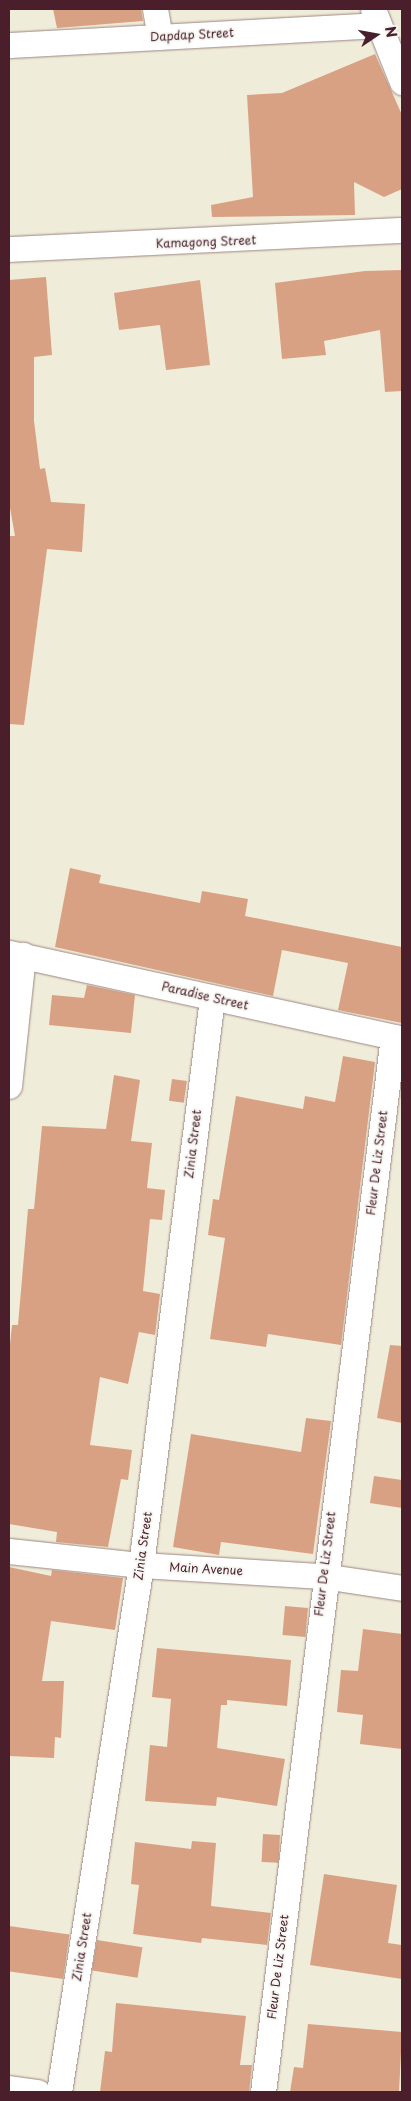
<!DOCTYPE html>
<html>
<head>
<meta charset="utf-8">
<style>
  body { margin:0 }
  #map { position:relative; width:411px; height:2101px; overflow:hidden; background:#f0ecda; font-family:"Playpen Sans",sans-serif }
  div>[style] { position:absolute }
  .building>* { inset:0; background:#d8a183; transform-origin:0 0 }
  .roads { filter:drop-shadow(0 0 1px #9d8682) drop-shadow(0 0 1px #9d8682) }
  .minor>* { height:25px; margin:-12.5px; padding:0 12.5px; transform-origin:12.5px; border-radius:12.5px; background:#fff }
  span { translate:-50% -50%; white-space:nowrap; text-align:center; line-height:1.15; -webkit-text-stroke:4px #f6f6f2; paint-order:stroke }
  .street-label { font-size:12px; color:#4a1f2b }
  .frame { position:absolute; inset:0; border:10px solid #4a1f2b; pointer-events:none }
  .north { position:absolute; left:351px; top:10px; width:50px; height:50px; -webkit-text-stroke:4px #f6f6f2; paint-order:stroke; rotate:78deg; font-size:14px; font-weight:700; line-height:20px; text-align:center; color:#4a1f2b }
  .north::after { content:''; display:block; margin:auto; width:18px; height:22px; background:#4a1f2b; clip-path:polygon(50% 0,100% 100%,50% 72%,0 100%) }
</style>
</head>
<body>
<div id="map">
  <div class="building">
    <div style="clip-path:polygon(53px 9px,141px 9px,143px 21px,57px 28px)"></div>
    <div style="clip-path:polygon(375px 54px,402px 115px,402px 189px,384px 197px,354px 182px,355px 215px,212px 217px,211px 205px,253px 197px,247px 95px,282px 93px)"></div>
    <div style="clip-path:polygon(402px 270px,402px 391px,385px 392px,380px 330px,324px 341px,326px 355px,282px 359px,275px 283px,365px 271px)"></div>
    <div style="clip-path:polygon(46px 277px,52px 355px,34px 357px,34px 421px,40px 469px,45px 468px,51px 502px,85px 504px,82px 552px,47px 549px,24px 725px,9px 724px,9px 536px,15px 536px,9px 502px,9px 280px)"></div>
    <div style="clip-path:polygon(200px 280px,210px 365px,166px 370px,160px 325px,119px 330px,114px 293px)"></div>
    <div style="clip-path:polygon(70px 868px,101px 875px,99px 883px,200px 903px,202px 891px,248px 899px,245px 916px,402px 947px,402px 1023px,338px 1010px,348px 963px,282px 950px,273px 996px,55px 947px)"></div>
    <div style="clip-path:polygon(87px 985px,135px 995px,131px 1033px,49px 1025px,52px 995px,84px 998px)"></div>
    <div style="clip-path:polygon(343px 1056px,375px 1062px,341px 1345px,268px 1334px,266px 1347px,210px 1339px,225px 1238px,208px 1235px,213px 1199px,219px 1200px,236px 1096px,303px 1109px,305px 1096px,335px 1102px)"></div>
    <div style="clip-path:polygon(114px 1075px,140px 1080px,131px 1141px,152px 1143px,147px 1188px,165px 1190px,162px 1220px,150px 1219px,143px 1291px,160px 1294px,155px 1335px,139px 1332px,128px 1384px,100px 1377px,90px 1445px,132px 1450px,128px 1480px,121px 1479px,108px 1547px,56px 1542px,57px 1532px,9px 1524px,9px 1354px,12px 1325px,18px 1325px,28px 1209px,34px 1209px,42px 1126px,106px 1129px)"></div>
    <div style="left:172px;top:1079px;width:15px;height:22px;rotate:8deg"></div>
    <div style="clip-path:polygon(390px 1345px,402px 1346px,402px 1423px,377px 1418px)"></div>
    <div style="clip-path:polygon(306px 1418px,331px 1421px,313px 1554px,221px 1542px,219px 1555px,173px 1547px,191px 1434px,301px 1452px)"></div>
    <div style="clip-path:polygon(374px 1476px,402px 1480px,402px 1508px,370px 1503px)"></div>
    <div style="clip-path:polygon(9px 1567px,51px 1576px,52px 1570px,123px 1578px,115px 1630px,51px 1621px,42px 1681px,64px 1681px,61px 1738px,55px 1737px,54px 1758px,9px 1756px)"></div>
    <div style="left:285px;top:1606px;width:23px;height:29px;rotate:5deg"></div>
    <div style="clip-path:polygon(363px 1629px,402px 1634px,402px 1749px,360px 1744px,363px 1715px,337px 1712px,341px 1670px,358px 1671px)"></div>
    <div style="clip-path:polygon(157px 1648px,291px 1660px,287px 1706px,227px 1700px,227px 1705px,221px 1705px,217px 1748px,285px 1759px,277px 1806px,217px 1797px,216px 1806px,145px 1801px,150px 1745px,167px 1747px,171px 1699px,152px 1697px)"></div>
    <div style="left:263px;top:1834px;width:17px;height:28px;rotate:3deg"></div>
    <div style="clip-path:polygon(192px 1841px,216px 1843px,211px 1906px,271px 1913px,267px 1945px,202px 1938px,201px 1943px,133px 1934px,139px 1885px,131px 1884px,135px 1842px,191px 1849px)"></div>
    <div style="clip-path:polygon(324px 1874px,397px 1885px,388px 1943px,402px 1945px,402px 1979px,310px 1965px)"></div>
    <div style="left:9px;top:1926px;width:61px;height:45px;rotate:8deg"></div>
    <div style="left:97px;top:1940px;width:46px;height:31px;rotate:9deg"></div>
    <div style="clip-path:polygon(116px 2003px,246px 2016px,240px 2065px,252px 2065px,249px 2092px,100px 2092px,105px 2051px,112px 2052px)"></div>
    <div style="clip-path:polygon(308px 2024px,402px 2032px,399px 2092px,290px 2092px,294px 2067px,303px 2068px)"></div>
  </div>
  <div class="roads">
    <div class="minor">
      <div style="left:155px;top:9px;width:28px;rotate:80deg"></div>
      <div style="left:373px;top:9px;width:79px;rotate:68.3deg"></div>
      <div style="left:9px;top:45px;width:368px;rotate:-3.1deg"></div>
      <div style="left:9px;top:249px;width:393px;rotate:-2.8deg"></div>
      <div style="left:9px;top:953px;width:402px;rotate:12.3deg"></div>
      <div style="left:9px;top:1086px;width:132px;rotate:-83.9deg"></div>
      <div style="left:9px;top:1551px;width:133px;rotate:6.1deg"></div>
      <div style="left:141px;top:1565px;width:182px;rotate:3.5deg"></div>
      <div style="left:323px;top:1576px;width:80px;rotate:8.6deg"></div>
      <div style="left:9px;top:2088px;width:29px;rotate:8deg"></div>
      <div style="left:59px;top:2092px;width:533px;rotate:-81.16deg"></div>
      <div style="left:141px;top:1565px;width:571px;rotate:-82.86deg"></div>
      <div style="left:263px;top:2092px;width:1063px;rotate:-82.98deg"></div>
    </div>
  </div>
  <div class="street-label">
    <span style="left:192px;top:35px;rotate:-3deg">Dapdap Street</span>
    <span style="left:206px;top:242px;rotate:-2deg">Kamagong Street</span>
    <span style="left:205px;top:996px;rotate:13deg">Paradise Street</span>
    <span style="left:193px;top:1144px;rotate:-83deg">Zinia Street</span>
    <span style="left:377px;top:1163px;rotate:-83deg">Fleur De Liz Street</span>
    <span style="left:143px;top:1546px;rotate:-82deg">Zinia Street</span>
    <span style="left:325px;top:1564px;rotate:-83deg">Fleur De Liz Street</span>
    <span style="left:206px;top:1569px;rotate:3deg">Main Avenue</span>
    <span style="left:82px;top:1947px;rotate:-81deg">Zinia Street</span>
    <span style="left:278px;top:1967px;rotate:-83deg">Fleur De Liz Street</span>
  </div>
  <div class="frame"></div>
  <div class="north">N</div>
</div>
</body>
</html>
